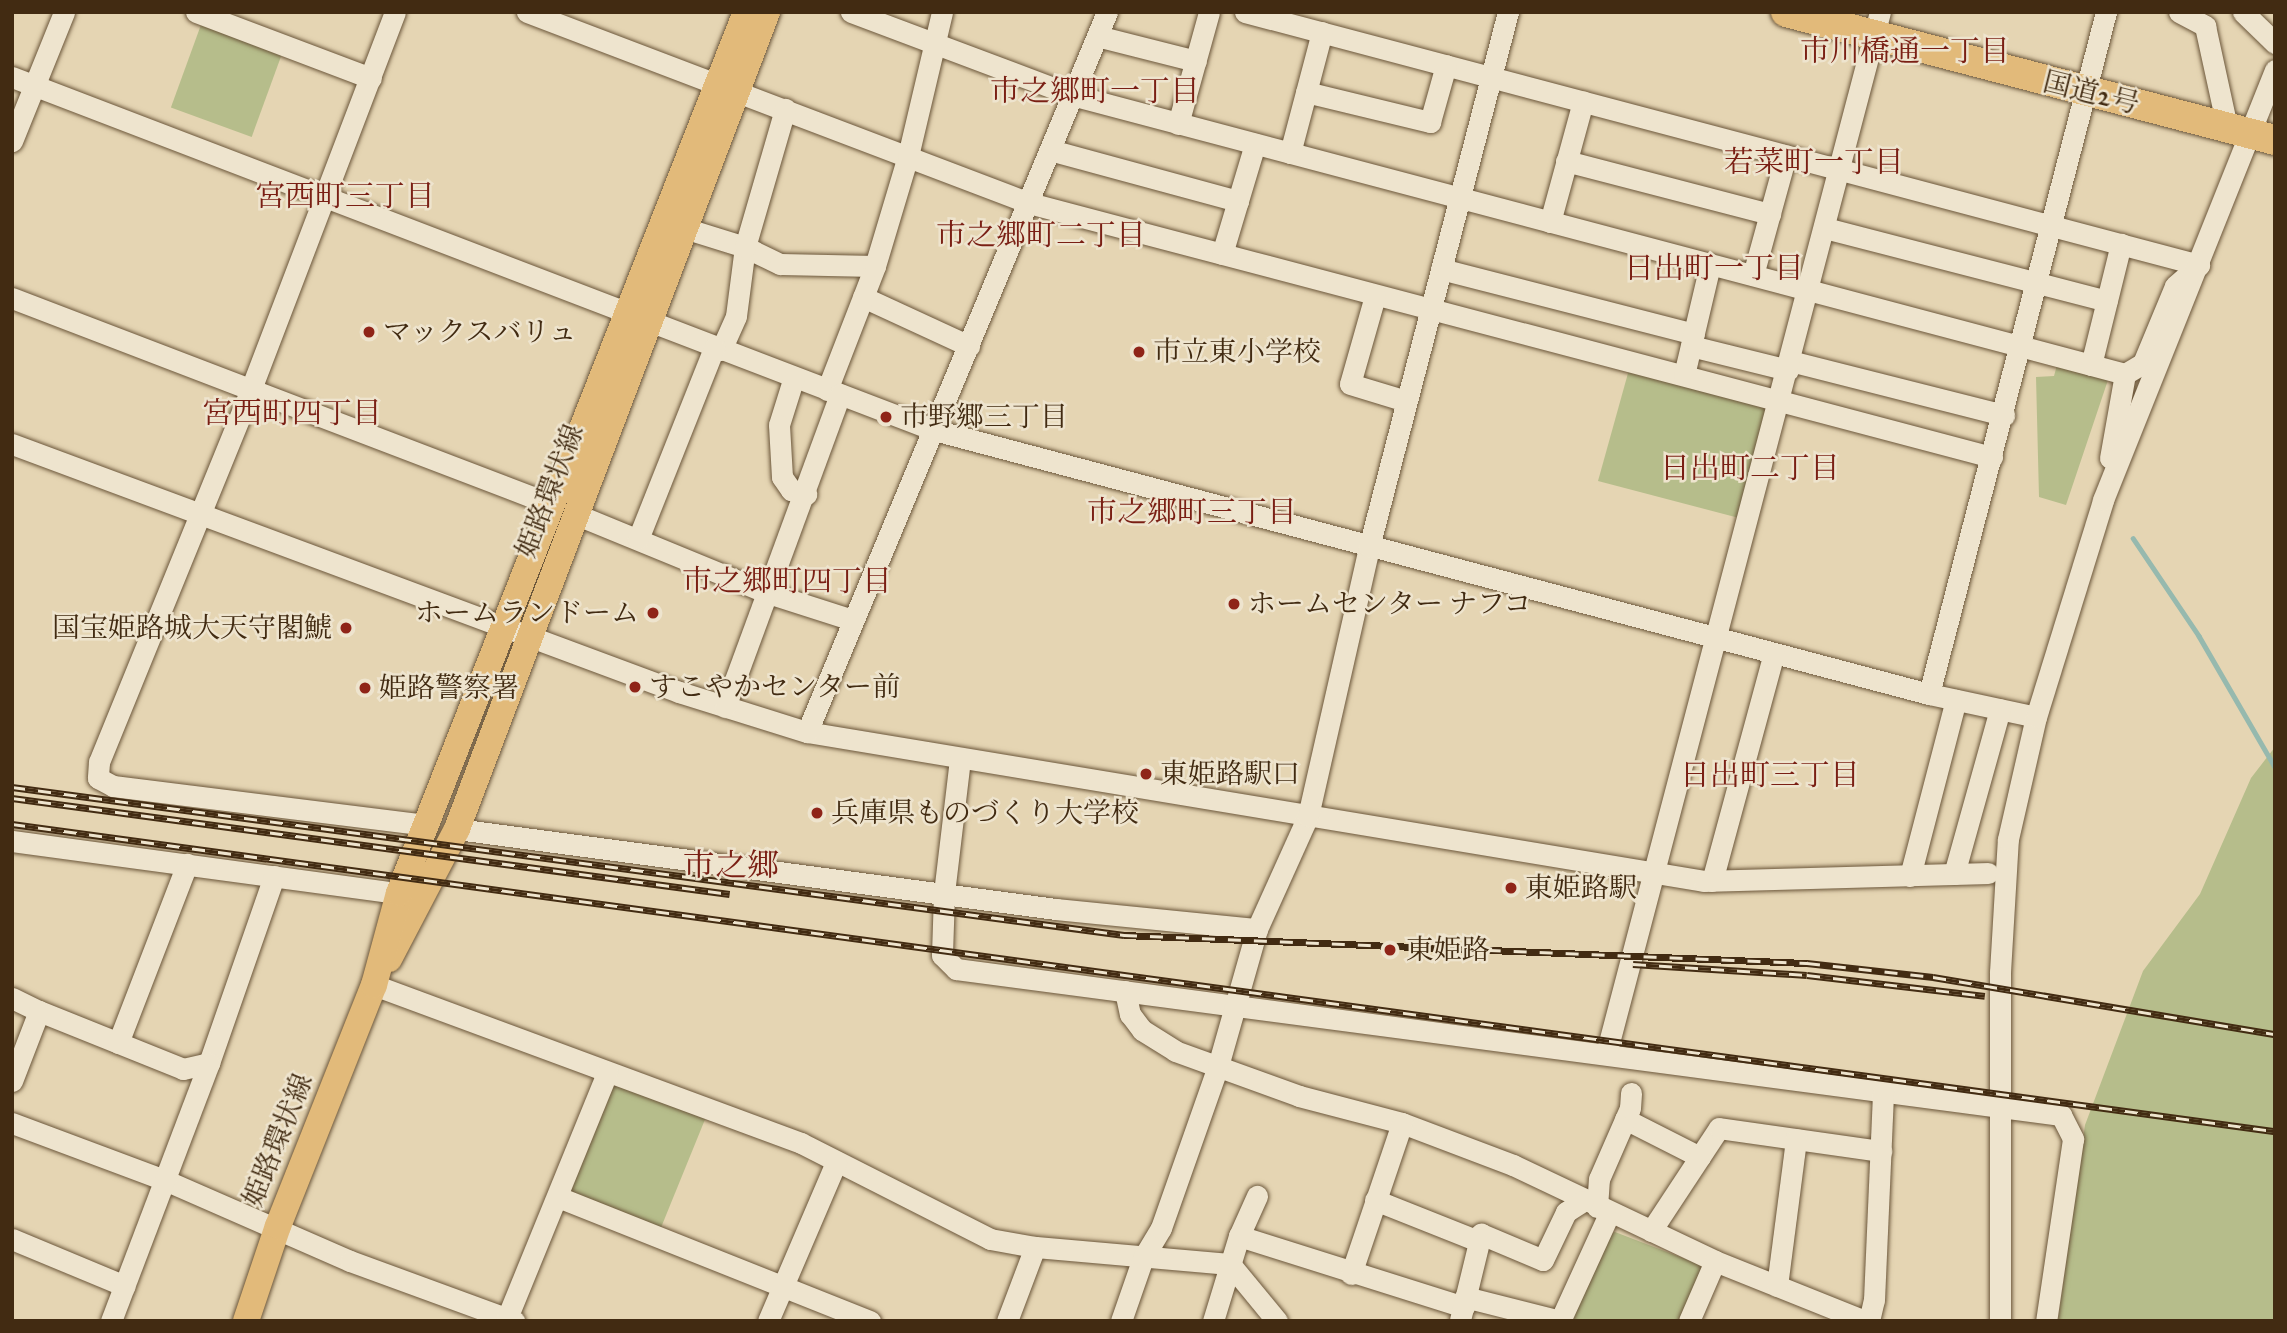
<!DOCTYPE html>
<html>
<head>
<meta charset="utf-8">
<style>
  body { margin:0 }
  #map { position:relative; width:2287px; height:1333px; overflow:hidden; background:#e5d5b3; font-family:"IM FELL Great Primer","Noto Serif JP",serif }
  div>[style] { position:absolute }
  .green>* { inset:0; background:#b6bd8b; transform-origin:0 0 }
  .stream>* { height:4.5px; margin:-2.25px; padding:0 2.25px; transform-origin:2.25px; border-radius:2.25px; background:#96b9ae }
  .roads { filter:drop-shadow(0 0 2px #6b563a) drop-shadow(0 0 2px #6b563a) }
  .minor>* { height:21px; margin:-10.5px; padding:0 10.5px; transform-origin:10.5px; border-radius:10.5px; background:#eee4ce }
  .major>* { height:26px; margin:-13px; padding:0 13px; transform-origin:13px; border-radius:13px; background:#e2ba7a }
  .highway>* { height:30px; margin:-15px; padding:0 15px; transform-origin:15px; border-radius:15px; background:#e2ba7a }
  .rail>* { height:7px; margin-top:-3.5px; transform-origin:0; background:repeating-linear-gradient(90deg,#eee4ce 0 13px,#422b12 0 26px); box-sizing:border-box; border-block:2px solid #422b12 }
  .dots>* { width:19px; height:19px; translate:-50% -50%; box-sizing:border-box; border:4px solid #eee4ce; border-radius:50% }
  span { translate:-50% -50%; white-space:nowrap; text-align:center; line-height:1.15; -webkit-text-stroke:5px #eee4ce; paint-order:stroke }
  .street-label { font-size:28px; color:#422b12 }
  .poi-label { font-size:28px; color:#422b12 }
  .left { translate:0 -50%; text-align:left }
  .right { translate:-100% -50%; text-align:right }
  .neighbourhood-label { font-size:30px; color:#7a1f14 }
  .quarter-label { font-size:32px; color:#7a1f14 }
  .frame { position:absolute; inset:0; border:14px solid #422b12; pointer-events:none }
</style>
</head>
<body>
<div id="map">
  <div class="green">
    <div style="left:202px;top:22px;width:86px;height:91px;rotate:20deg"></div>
    <div style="clip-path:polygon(2057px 365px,2109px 377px,2066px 505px,2039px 497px,2036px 377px,2054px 376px)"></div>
    <div style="clip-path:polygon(1630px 366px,1764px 402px,1768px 413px,1739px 518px,1598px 481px)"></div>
    <div style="clip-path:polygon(2275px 747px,2275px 1321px,2058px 1321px,2085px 1125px,2143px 971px,2200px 894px,2251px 778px)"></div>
    <div style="clip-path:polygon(618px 1084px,706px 1117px,660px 1230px,573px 1196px,570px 1186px,608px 1088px)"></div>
    <div style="clip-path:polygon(1615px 1232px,1701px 1265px,1705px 1272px,1684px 1321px,1571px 1321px,1608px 1234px)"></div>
  </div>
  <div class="stream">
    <div style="left:2133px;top:538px;width:118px;rotate:56deg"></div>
    <div style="left:2199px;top:636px;width:151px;rotate:59.9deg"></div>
  </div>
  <div class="roads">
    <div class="minor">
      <div style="left:196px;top:12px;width:187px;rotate:20.7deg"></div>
      <div style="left:395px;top:12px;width:401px;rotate:110.9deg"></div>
      <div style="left:252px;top:387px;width:405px;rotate:112.2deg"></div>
      <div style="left:99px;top:762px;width:16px;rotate:94deg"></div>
      <div style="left:98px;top:778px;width:17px;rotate:28deg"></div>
      <div style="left:113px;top:786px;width:317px;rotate:7.1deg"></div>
      <div style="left:527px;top:12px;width:537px;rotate:20.83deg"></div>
      <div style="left:1029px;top:203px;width:996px;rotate:14.78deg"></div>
      <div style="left:851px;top:12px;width:236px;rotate:20.6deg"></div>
      <div style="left:1072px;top:95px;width:1089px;rotate:14.84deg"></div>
      <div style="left:2125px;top:374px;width:21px;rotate:-31deg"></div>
      <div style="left:2143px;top:363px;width:83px;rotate:-67.4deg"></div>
      <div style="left:2175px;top:286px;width:32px;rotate:-41deg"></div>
      <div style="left:1245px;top:12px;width:987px;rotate:14.85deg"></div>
      <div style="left:2179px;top:12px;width:30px;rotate:28deg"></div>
      <div style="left:2205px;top:26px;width:103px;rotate:77.7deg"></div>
      <div style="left:2243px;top:12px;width:45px;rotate:44.1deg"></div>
      <div style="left:1097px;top:36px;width:102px;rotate:14.2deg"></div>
      <div style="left:12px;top:77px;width:987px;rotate:20.95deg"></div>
      <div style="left:934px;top:430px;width:1029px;rotate:14.86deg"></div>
      <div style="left:1929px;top:694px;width:109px;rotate:12.1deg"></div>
      <div style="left:1306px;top:92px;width:128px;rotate:13.6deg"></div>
      <div style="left:1430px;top:122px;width:59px;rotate:-74.3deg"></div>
      <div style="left:1178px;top:124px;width:116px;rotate:-74.5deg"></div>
      <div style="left:12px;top:141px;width:139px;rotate:-68deg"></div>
      <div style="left:1050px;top:150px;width:195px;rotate:15.2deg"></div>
      <div style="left:1290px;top:153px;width:125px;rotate:-75.2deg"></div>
      <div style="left:1566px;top:161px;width:211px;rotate:14.6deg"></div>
      <div style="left:1550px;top:222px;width:125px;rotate:-74.7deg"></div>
      <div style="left:684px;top:228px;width:64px;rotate:17.3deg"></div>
      <div style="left:745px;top:247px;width:39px;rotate:26deg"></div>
      <div style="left:780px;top:264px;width:95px;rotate:1.2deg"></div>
      <div style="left:1825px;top:228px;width:291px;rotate:14.5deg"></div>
      <div style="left:1222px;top:254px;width:115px;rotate:-73.3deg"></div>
      <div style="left:1441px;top:269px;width:261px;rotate:14.4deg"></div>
      <div style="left:1753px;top:275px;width:124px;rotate:-74.6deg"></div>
      <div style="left:1375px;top:296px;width:91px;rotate:105.9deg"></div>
      <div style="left:1350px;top:384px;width:59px;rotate:16.9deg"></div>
      <div style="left:863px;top:297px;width:117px;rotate:24.8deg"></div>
      <div style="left:12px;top:298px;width:579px;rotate:20.94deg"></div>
      <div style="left:1691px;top:346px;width:100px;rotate:13.9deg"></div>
      <div style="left:721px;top:350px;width:37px;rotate:-66deg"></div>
      <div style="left:736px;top:316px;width:70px;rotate:-82.6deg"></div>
      <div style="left:745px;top:247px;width:144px;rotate:-73.8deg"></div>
      <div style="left:1790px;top:361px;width:221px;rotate:14.2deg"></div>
      <div style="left:2091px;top:365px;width:125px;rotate:-76.1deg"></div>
      <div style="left:1684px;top:375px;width:113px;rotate:-76.7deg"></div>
      <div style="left:794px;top:377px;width:50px;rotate:107.4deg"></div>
      <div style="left:779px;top:425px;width:52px;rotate:86.7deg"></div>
      <div style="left:782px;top:477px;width:16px;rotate:55deg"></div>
      <div style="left:791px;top:490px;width:16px;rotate:15deg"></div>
      <div style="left:827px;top:390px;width:133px;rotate:-68.8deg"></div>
      <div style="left:875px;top:266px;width:115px;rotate:-73.3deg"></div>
      <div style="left:908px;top:156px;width:148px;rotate:-76.7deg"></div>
      <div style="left:12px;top:444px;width:712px;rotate:20.4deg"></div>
      <div style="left:679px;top:692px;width:134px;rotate:17.4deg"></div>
      <div style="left:807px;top:732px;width:909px;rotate:9.43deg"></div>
      <div style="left:1704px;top:881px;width:284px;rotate:-1.6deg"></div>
      <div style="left:2110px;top:458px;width:85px;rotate:-79.9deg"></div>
      <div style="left:575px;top:514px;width:209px;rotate:22.3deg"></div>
      <div style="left:768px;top:593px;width:88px;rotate:17.8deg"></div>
      <div style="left:638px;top:539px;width:206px;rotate:-68.3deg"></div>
      <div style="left:1929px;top:694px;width:705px;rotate:-75.45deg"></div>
      <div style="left:725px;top:707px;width:333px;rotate:-69.8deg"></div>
      <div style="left:807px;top:732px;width:780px;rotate:-67.38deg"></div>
      <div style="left:960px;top:759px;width:136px;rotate:96.8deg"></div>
      <div style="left:944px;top:894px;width:61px;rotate:91.9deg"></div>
      <div style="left:942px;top:955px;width:20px;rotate:45deg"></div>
      <div style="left:956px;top:969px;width:1115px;rotate:7.53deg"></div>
      <div style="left:2061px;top:1115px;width:27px;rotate:63deg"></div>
      <div style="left:2073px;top:1139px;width:184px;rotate:98.4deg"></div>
      <div style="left:457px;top:829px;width:604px;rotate:7.61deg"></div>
      <div style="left:1056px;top:909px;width:202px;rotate:5.7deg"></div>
      <div style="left:12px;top:841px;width:404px;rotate:7.7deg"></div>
      <div style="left:1954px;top:874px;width:171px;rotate:-74.4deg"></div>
      <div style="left:1910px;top:876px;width:182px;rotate:-75.4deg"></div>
      <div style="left:1712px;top:881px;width:236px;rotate:-74.8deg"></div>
      <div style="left:374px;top:985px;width:455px;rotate:20.3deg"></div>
      <div style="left:801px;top:1143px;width:212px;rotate:26.9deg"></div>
      <div style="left:990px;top:1239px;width:46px;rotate:10.1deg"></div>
      <div style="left:1035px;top:1247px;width:196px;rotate:5deg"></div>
      <div style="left:1230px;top:1264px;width:74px;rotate:50.5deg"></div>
      <div style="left:1125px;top:991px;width:24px;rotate:78deg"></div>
      <div style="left:1130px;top:1014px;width:20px;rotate:53deg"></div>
      <div style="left:1142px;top:1030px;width:39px;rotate:32deg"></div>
      <div style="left:1175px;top:1051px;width:132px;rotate:19.9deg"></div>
      <div style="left:1299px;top:1096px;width:106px;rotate:14.7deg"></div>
      <div style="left:1402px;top:1123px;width:119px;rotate:20.7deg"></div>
      <div style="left:1513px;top:1165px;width:224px;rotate:25.4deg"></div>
      <div style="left:1715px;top:1261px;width:162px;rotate:21.8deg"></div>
      <div style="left:12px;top:998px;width:30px;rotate:26deg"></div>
      <div style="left:39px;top:1011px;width:75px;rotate:111.1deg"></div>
      <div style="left:39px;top:1011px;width:155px;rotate:21.9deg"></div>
      <div style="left:183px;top:1069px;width:27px;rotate:-13deg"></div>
      <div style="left:209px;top:1063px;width:198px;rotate:-70.8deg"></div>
      <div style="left:118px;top:1043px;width:192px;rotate:-68.9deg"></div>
      <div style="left:1606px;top:1054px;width:1077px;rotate:-75.27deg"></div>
      <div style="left:1625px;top:1119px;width:84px;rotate:26.9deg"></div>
      <div style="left:12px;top:1123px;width:165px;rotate:20.5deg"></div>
      <div style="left:167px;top:1181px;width:200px;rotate:23.6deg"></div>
      <div style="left:350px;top:1261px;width:175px;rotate:20.1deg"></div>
      <div style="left:558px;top:1197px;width:336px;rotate:21.7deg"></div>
      <div style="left:1375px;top:1200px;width:111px;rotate:21.7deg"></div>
      <div style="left:1597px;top:1207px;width:28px;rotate:-86deg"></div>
      <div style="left:1599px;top:1179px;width:77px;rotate:-66.4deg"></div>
      <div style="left:1630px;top:1108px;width:15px;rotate:-86deg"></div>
      <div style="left:1651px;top:1231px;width:123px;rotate:-56.6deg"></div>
      <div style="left:1719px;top:1128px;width:164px;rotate:8.1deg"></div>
      <div style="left:1239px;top:1236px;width:236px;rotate:17.5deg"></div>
      <div style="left:12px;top:1239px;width:122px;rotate:22.6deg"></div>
      <div style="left:1351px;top:1274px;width:159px;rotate:-71.3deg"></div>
      <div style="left:1777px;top:1286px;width:148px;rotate:-82.6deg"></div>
      <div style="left:1465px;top:1297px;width:98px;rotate:14.2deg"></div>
      <div style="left:1560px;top:1321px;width:120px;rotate:-65.4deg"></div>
      <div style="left:507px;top:1318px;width:265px;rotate:-67.8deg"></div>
      <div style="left:1460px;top:1320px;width:89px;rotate:-76.3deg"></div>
      <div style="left:1481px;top:1234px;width:67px;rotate:22.8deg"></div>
      <div style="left:1543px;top:1260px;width:53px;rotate:-64.4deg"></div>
      <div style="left:1566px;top:1212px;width:20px;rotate:-33deg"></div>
      <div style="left:111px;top:1321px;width:276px;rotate:-69.2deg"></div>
      <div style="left:768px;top:1321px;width:173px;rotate:-66.8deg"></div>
      <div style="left:1007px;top:1321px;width:79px;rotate:-69.3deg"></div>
      <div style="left:1121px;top:1321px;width:67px;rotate:-70.8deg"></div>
      <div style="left:1143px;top:1258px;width:35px;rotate:-59deg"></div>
      <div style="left:1161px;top:1228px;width:172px;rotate:-70.6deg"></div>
      <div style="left:1218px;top:1066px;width:142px;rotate:-74.1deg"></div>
      <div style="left:1257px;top:929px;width:124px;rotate:-65.7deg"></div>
      <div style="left:1308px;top:816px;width:276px;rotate:-77.2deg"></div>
      <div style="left:1369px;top:547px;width:553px;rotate:-75.44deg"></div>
      <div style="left:1213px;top:1321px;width:89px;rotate:-73deg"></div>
      <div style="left:1239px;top:1236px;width:44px;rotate:-65.8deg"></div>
      <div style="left:1689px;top:1321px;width:65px;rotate:-66.6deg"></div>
      <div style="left:1869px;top:1321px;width:22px;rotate:-77deg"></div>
      <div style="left:1874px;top:1300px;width:207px;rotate:-87.5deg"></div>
      <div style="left:2000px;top:1321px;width:349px;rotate:-90deg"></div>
      <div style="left:2000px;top:972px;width:133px;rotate:-86.6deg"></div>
      <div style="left:2008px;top:839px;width:125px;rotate:-77.1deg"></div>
      <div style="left:2036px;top:717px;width:227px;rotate:-72.8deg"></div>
      <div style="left:2103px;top:500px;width:463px;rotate:-68.2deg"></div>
    </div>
    <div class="major">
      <div style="left:389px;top:959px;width:147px;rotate:-62.4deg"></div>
      <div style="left:457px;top:829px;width:874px;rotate:-69.22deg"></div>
      <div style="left:246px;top:1321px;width:100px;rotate:-71.4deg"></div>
      <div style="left:278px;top:1226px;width:259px;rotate:-68.3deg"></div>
      <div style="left:374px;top:985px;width:95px;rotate:-74.8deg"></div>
      <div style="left:399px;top:893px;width:947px;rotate:-68.5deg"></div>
    </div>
    <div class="highway">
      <div style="left:1786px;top:12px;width:505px;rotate:14.67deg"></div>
    </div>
  </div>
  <div class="rail">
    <div style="left:12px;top:787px;width:1122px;rotate:7.58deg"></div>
    <div style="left:1124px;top:935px;width:684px;rotate:2.35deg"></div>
    <div style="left:1807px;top:963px;width:127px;rotate:6.3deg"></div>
    <div style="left:1933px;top:977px;width:347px;rotate:9.5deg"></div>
    <div style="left:12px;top:798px;width:724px;rotate:7.62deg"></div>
    <div style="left:12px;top:824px;width:2284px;rotate:7.73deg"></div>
    <div style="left:1633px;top:964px;width:174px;rotate:3.6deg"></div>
    <div style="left:1807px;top:975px;width:179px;rotate:6.7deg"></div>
  </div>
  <div class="dots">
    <div style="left:369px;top:332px;background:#8f2418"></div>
    <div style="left:1139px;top:352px;background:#8f2418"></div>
    <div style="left:886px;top:417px;background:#8f2418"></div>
    <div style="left:1234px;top:604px;background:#8f2418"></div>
    <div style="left:653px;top:613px;background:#8f2418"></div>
    <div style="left:346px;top:628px;background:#8f2418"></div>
    <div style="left:635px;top:687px;background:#8f2418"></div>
    <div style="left:365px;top:688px;background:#8f2418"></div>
    <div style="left:1146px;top:774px;background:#8f2418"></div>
    <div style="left:817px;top:813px;background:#8f2418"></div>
    <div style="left:1511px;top:888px;background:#8f2418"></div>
    <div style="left:1390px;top:950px;background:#8f2418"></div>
  </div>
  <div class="street-label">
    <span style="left:2091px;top:93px;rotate:14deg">国道2号</span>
    <span style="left:550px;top:491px;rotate:-69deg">姫路環状線</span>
    <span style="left:278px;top:1140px;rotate:-68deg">姫路環状線</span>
  </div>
  <div class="poi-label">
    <span class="left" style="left:383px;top:332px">マックスバリュ</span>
    <span class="left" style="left:1153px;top:352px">市立東小学校</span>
    <span class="left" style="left:900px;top:417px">市野郷三丁目</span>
    <span class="left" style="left:1248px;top:604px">ホームセンター ナフコ</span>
    <span class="right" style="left:639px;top:613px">ホームランドーム</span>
    <span class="right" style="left:332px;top:628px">国宝姫路城大天守閣鯱</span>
    <span class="left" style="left:649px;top:687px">すこやかセンター前</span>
    <span class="left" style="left:379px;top:688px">姫路警察署</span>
    <span class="left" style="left:1160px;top:774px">東姫路駅口</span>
    <span class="left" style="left:831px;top:813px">兵庫県ものづくり大学校</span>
    <span class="left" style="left:1525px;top:888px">東姫路駅</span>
    <span class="left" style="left:1406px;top:950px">東姫路</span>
  </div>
  <div class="neighbourhood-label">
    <span style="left:1905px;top:51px">市川橋通一丁目</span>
    <span style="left:1095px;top:91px">市之郷町一丁目</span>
    <span style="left:1814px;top:162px">若菜町一丁目</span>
    <span style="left:345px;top:196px">宮西町三丁目</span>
    <span style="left:1041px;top:235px">市之郷町二丁目</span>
    <span style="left:1714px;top:268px">日出町一丁目</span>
    <span style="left:292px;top:413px">宮西町四丁目</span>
    <span style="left:1750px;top:468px">日出町二丁目</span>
    <span style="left:1192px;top:512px">市之郷町三丁目</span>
    <span style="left:787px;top:581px">市之郷町四丁目</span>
    <span style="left:1770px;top:775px">日出町三丁目</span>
  </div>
  <div class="quarter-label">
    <span style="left:731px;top:866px">市之郷</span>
  </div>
  <div class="frame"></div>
</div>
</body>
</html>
